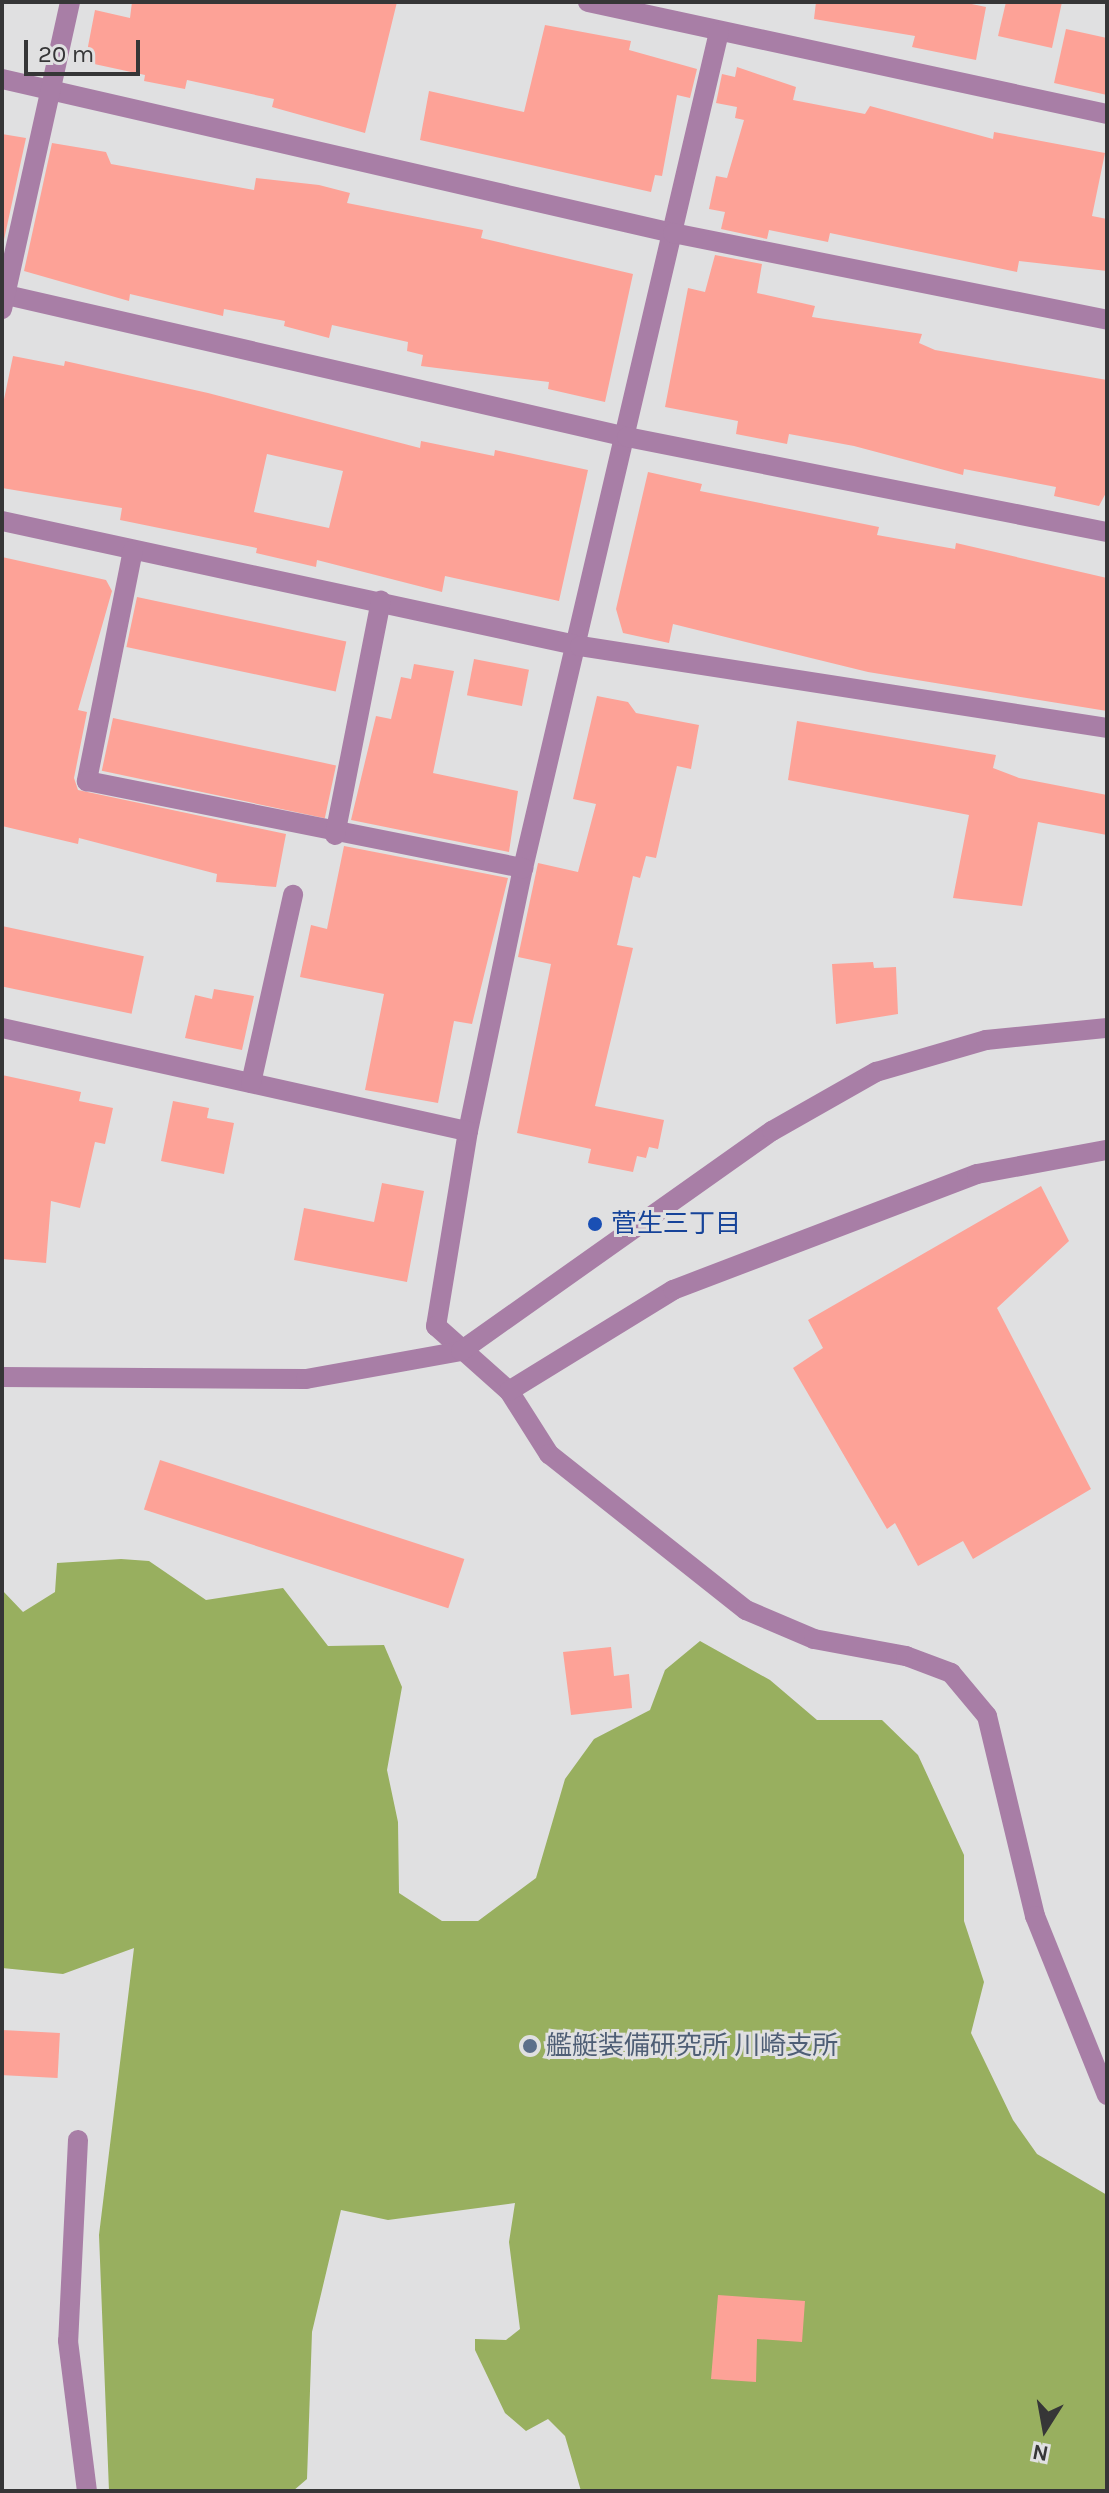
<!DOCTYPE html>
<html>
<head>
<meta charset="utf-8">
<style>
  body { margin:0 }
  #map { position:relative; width:1109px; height:2493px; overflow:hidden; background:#e0e0e1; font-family:Karla,"Noto Sans JP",sans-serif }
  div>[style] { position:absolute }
  .forest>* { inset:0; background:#98af5f }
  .building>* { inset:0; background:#fda297; transform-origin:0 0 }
  .minor>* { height:20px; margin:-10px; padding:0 10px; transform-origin:10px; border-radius:10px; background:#a87ea6 }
  .dots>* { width:22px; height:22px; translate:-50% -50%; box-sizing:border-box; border:4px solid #e0e0e1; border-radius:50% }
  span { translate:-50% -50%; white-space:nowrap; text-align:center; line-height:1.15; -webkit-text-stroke:6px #e0e0e1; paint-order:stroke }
  .transit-label { font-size:26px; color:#164399 }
  .left { translate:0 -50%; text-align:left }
  .service-label { font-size:26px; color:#4e5e75 }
  .frame { position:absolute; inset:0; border:4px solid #363637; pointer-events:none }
  .north { position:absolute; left:1005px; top:2389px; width:80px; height:80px; -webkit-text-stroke:6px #e0e0e1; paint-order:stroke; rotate:191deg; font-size:22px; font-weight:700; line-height:32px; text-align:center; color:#363637 }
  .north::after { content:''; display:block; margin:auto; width:28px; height:36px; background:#363637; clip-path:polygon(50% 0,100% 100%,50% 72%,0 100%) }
  .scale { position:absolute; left:24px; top:40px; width:116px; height:36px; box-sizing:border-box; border:4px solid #363637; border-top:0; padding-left:10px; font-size:24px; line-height:28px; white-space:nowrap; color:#363637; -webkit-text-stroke:6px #e0e0e1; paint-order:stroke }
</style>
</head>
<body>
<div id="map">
  <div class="forest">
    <div style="clip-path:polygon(121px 1559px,149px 1561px,206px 1600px,283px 1588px,328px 1646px,384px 1645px,402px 1687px,387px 1770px,398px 1822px,399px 1893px,442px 1921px,478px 1921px,536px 1878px,565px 1779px,594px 1739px,650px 1710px,665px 1670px,700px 1641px,770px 1680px,817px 1720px,882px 1720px,918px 1755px,964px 1855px,964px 1921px,984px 1982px,971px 2033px,1013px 2120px,1037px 2154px,1107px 2195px,1107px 2491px,581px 2491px,565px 2436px,548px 2419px,526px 2431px,505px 2413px,475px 2350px,475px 2339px,506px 2340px,520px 2329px,509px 2242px,515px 2203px,388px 2220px,341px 2210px,312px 2332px,307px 2479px,293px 2491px,109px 2491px,99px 2235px,134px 1948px,63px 1974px,2px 1968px,2px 1590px,23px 1612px,55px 1592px,57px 1563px)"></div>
  </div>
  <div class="building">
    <div style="clip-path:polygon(132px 2px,397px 2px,365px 133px,272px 107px,274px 99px,187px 80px,185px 89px,144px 81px,145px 75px,85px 62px,95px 10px,130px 18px)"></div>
    <div style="clip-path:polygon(816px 2px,962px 2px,986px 7px,976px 60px,912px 47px,915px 36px,814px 19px)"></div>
    <div style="clip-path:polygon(1006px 2px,1062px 2px,1052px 48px,998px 36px)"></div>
    <div style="clip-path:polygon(545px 25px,631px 41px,629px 50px,697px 69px,690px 98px,677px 95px,662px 176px,655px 175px,651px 192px,420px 140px,429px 91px,524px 112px)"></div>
    <div style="clip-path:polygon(1066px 29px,1107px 38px,1107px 95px,1054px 83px)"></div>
    <div style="clip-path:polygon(737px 67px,796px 87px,793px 100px,865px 114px,870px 106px,993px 139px,994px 132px,1105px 153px,1092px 216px,1107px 219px,1107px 271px,1019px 261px,1017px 272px,830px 233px,828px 242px,769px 230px,767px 239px,721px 229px,725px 212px,709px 209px,716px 176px,727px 178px,744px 120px,735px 118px,737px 107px,716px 103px,722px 74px,735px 77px)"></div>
    <div style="clip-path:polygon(2px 134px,26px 138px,2px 249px)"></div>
    <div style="clip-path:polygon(52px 143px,106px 152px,111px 164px,254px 190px,256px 178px,319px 185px,350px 193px,347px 203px,483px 230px,481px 238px,633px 274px,605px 402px,548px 389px,549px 382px,421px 366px,423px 355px,407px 351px,408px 342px,332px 325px,329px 338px,284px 326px,285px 321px,224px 309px,223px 316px,130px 294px,129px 301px,24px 271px)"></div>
    <div style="clip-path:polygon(715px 255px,762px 264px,757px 293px,815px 306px,812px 317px,922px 334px,919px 343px,935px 350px,1107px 380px,1107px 491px,1099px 506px,1054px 496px,1056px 487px,964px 469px,963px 475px,854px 446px,789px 434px,787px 444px,736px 434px,738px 421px,665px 407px,688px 288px,705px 292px)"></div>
    <div style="clip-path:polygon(evenodd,13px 356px,64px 366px,65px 361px,208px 393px,420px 448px,421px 441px,494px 456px,495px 450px,588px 470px,559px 601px,445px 576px,442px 592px,317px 560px,316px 567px,256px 553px,257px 548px,120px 520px,122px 508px,2px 488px,2px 409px,13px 356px,267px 454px,343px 471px,329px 528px,254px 512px,267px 454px)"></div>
    <div style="clip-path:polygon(648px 472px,702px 484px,700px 491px,879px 527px,877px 535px,955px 549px,956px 543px,1107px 578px,1107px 711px,868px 672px,673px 624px,669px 643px,623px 633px,616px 609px)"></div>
    <div style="clip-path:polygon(2px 557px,106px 580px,112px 591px,78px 710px,87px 712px,74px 778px,78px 790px,286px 834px,276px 887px,216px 882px,217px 874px,79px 838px,78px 844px,2px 826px)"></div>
    <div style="left:137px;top:597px;width:214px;height:51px;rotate:12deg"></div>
    <div style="left:474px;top:659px;width:56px;height:37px;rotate:11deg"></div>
    <div style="clip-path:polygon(414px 664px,454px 671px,433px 773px,518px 791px,509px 852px,351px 820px,376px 716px,391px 719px,401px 677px,411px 679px)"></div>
    <div style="clip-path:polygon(597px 696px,628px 702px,636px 713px,699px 725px,691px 769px,677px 766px,656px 858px,646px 856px,640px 878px,633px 876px,617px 945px,633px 948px,595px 1106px,664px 1120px,658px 1149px,649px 1147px,646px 1158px,637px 1156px,633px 1172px,588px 1163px,591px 1149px,517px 1133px,551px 964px,518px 957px,538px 863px,578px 872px,596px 804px,573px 799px)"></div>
    <div style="left:113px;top:718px;width:228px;height:54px;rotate:12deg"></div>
    <div style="clip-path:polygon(797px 721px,996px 755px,993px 768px,1019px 778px,1107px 795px,1107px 835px,1038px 822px,1022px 906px,953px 898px,969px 815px,788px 780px)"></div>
    <div style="clip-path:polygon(344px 846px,508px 878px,472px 1024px,454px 1021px,438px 1103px,365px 1090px,384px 994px,300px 977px,311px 925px,327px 929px)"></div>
    <div style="left:2px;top:926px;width:145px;height:59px;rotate:12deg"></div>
    <div style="clip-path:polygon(873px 962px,874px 968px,896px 967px,898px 1014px,836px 1024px,832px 964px)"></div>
    <div style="clip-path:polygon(214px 989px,254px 996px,242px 1050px,185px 1038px,195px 995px,212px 999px)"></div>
    <div style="clip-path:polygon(2px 1075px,81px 1092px,79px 1101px,113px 1108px,105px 1144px,95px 1142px,80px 1208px,51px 1201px,46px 1263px,2px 1259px)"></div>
    <div style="clip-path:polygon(173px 1101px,209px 1108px,207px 1118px,234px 1123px,224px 1174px,161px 1161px)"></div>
    <div style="clip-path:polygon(382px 1183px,424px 1191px,407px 1282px,294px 1260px,304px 1208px,374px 1222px)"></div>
    <div style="clip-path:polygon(1041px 1186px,1069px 1241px,997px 1308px,1091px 1489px,973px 1559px,963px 1541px,918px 1566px,895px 1523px,887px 1529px,793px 1368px,823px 1348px,808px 1320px)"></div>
    <div style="left:160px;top:1460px;width:320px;height:52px;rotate:18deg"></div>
    <div style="clip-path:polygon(611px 1647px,614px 1676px,629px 1674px,632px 1708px,571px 1715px,563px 1652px)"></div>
    <div style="left:2px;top:2030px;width:58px;height:45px;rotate:3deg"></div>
    <div style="clip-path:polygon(718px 2295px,805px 2301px,802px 2342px,757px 2339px,756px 2382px,711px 2379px)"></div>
  </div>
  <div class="minor">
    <div style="left:588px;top:2px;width:531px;rotate:12.18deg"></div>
    <div style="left:719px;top:32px;width:859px;rotate:103.19deg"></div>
    <div style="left:523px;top:868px;width:269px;rotate:101.8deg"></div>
    <div style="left:468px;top:1131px;width:198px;rotate:99.3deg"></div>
    <div style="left:436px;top:1326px;width:98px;rotate:41.7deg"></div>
    <div style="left:509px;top:1391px;width:75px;rotate:57.6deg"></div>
    <div style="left:549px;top:1454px;width:251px;rotate:38.4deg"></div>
    <div style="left:746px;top:1610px;width:74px;rotate:23.1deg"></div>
    <div style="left:814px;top:1639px;width:94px;rotate:10.5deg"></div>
    <div style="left:906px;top:1656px;width:48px;rotate:20.7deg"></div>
    <div style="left:951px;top:1673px;width:56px;rotate:50.1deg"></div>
    <div style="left:987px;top:1716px;width:206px;rotate:76.5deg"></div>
    <div style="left:1035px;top:1916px;width:193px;rotate:68.1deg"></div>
    <div style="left:2px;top:79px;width:688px;rotate:12.93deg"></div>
    <div style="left:673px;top:233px;width:443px;rotate:11.3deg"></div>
    <div style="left:2px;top:294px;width:641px;rotate:12.89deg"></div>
    <div style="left:627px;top:437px;width:489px;rotate:11.2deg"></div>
    <div style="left:2px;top:309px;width:314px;rotate:-77.5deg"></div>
    <div style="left:2px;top:521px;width:591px;rotate:12.2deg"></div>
    <div style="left:580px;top:646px;width:533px;rotate:8.84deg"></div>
    <div style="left:133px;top:550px;width:236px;rotate:101.3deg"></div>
    <div style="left:87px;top:781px;width:445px;rotate:11.3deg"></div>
    <div style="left:335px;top:835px;width:239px;rotate:-78.9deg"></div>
    <div style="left:2px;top:1028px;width:477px;rotate:12.5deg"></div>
    <div style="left:251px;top:1083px;width:193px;rotate:-77.4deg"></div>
    <div style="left:2px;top:1377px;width:304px;rotate:0.4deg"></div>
    <div style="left:306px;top:1379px;width:158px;rotate:-10.2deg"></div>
    <div style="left:461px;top:1351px;width:381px;rotate:-35.3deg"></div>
    <div style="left:772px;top:1131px;width:120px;rotate:-29.6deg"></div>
    <div style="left:876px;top:1072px;width:115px;rotate:-16.2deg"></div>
    <div style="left:986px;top:1040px;width:122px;rotate:-5.7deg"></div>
    <div style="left:509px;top:1391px;width:193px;rotate:-31.6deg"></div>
    <div style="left:673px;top:1290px;width:325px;rotate:-20.9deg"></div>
    <div style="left:977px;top:1174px;width:132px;rotate:-10.5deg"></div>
    <div style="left:78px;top:2140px;width:201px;rotate:92.8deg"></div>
    <div style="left:68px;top:2341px;width:151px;rotate:82.8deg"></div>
  </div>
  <div class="dots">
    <div style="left:595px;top:1224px;background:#1a4fb4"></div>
    <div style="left:530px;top:2046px;background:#5c6f8a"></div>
  </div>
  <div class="transit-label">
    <span class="left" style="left:611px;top:1224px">菅生三丁目</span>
  </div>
  <div class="service-label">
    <span class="left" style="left:546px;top:2046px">艦艇装備研究所 川崎支所</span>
  </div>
  <div class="frame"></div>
  <div class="north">N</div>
  <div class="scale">20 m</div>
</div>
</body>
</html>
